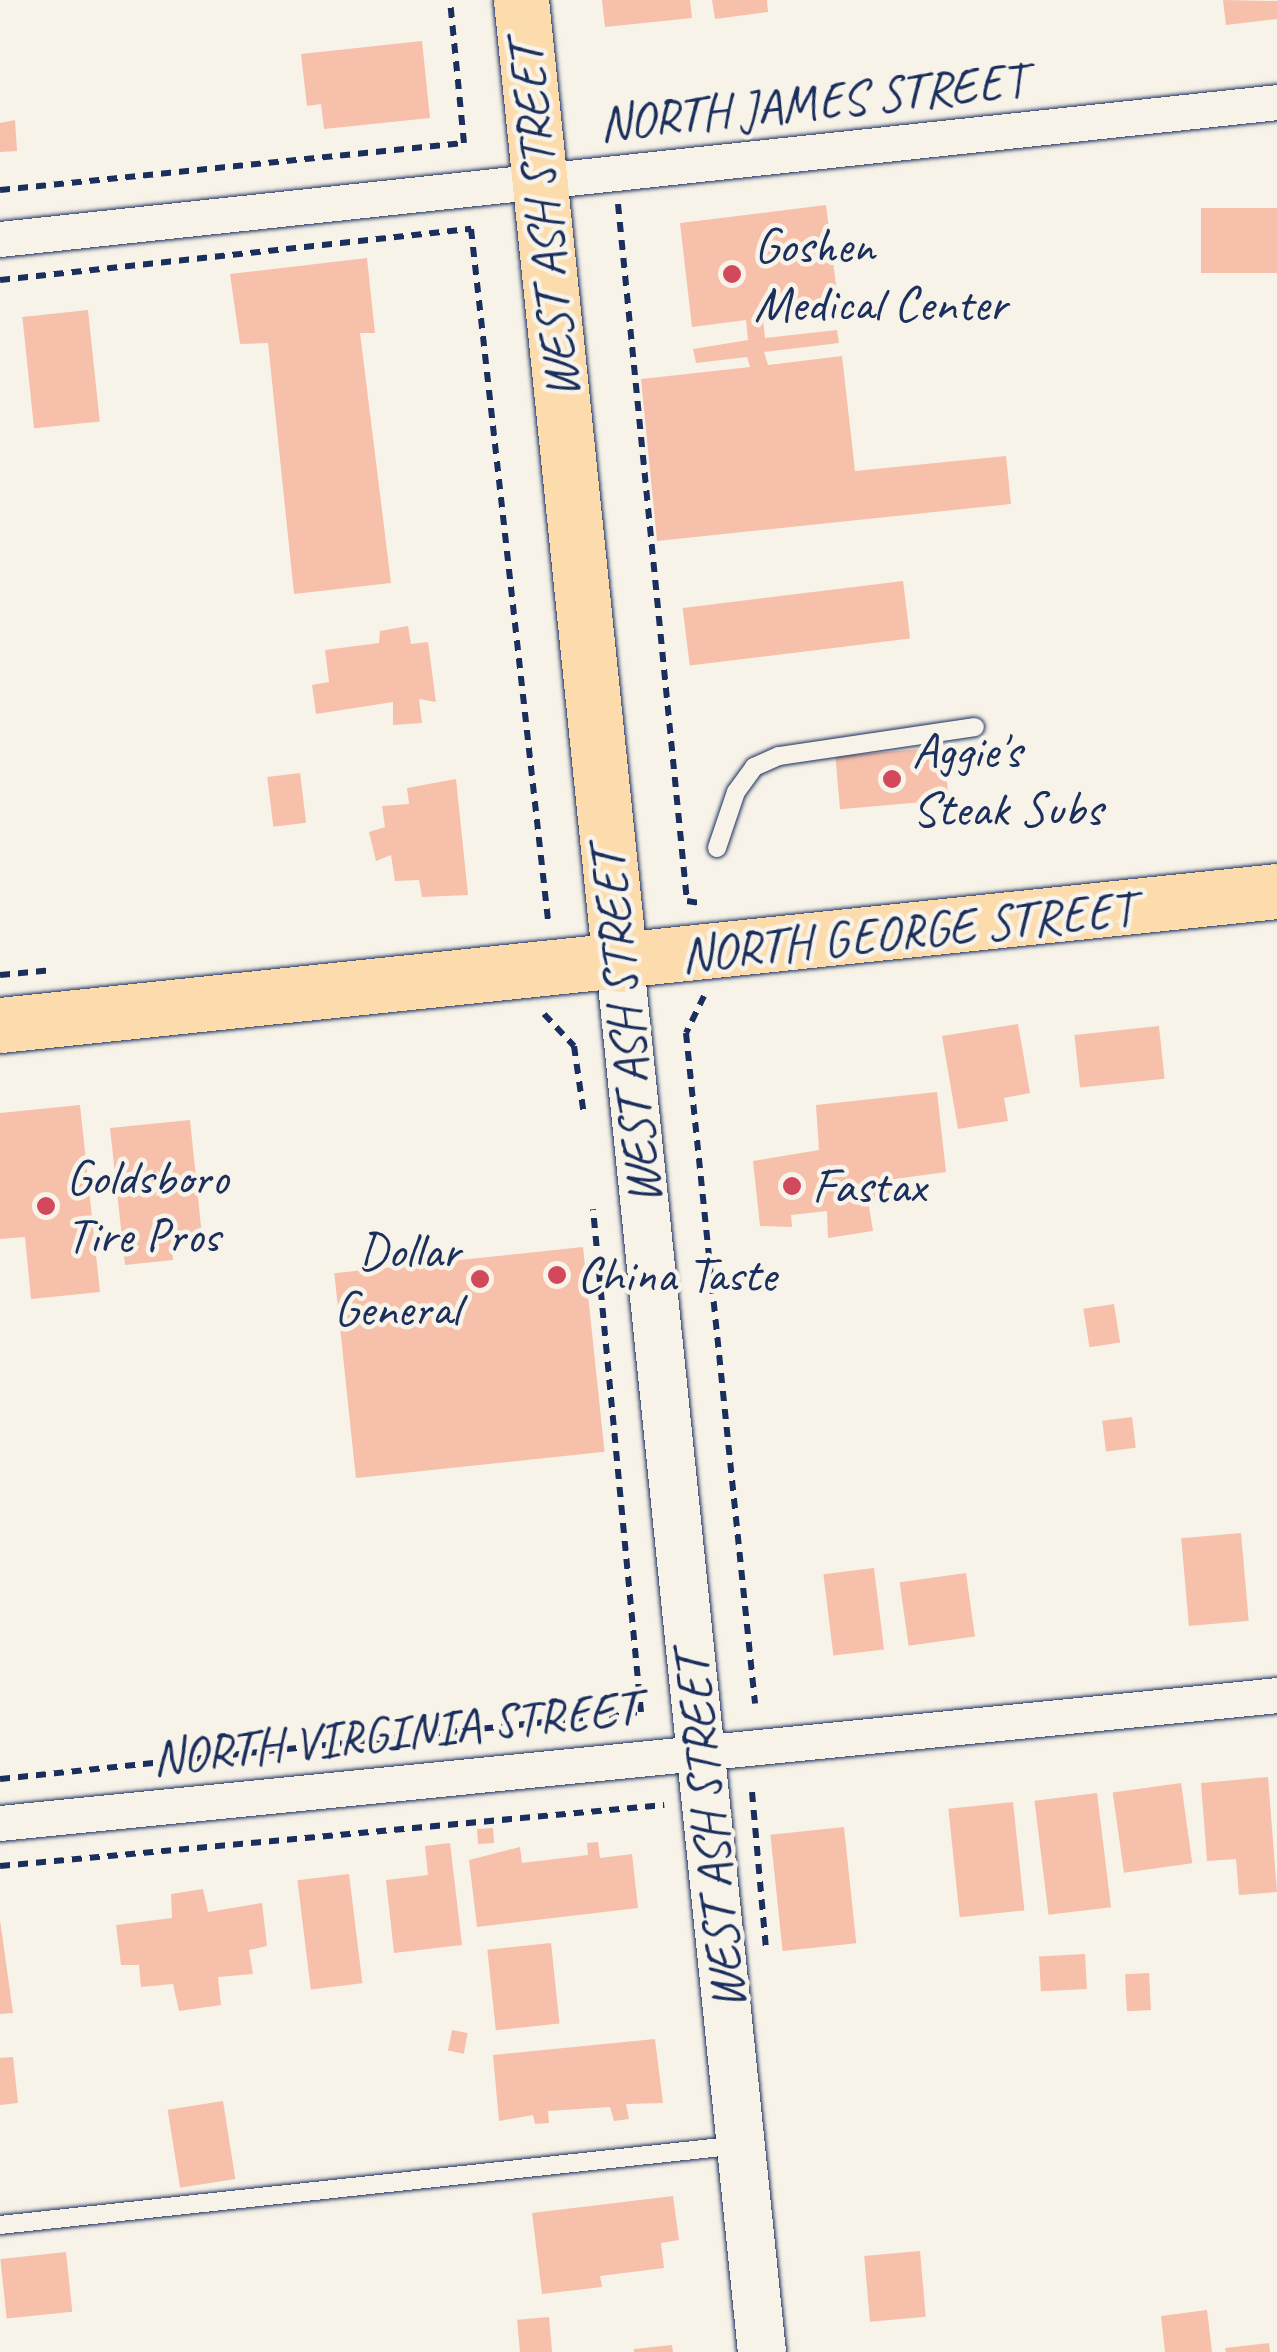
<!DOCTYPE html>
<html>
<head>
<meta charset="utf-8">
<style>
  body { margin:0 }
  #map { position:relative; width:1277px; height:2352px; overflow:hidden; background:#f7f3e8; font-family:Caveat,sans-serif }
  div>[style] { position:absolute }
  .building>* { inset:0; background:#f7c0ab; transform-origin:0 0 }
  .path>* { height:6px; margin-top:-3px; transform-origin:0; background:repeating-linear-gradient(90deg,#1b2f5e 0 10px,transparent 0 18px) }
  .roads { filter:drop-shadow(0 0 2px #1b2f5e) drop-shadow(0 0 2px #1b2f5e) }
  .lane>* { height:18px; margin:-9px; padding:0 9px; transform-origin:9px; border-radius:9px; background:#f7f3e8 }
  .street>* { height:35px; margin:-17.5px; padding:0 17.5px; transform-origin:17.5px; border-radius:17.5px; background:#f7f3e8 }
  .secondary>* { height:48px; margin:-24px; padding:0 24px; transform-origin:24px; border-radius:24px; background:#f7f3e8 }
  .primary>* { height:55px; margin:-27.5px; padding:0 27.5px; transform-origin:27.5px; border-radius:27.5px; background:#fcdcac }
  .dots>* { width:28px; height:28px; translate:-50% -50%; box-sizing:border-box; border:5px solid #f7f3e8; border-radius:50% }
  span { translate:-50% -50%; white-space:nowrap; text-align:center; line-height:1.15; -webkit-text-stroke:9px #f7f3e8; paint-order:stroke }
  .street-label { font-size:50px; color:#1b2f5e }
  .poi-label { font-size:50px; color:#1b2f5e }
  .left { translate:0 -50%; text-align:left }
  .right { translate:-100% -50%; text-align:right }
</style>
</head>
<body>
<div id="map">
  <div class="building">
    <div style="clip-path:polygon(602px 0,690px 0,692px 18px,605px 27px)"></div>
    <div style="clip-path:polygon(712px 0,767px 0,768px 12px,715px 19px)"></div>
    <div style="clip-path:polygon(1223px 0,1277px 1px,1277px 19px,1226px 25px)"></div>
    <div style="clip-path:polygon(422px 41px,430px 118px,324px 129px,321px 104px,307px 106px,301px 54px)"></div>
    <div style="clip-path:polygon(15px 120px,17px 151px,0 152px,0 123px)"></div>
    <div style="clip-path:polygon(826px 205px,839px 309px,763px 319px,765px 338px,837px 330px,839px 343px,764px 352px,768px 365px,842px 356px,855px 471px,1006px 456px,1011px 504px,657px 541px,641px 379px,750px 367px,747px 357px,696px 363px,693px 349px,748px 340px,746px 320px,692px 327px,680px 223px)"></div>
    <div style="left:1277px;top:208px;width:65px;height:76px;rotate:90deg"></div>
    <div style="clip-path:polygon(367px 258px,375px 333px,360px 333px,391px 583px,294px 594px,268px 343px,240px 344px,230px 274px)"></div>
    <div style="left:88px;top:310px;width:112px;height:66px;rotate:84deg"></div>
    <div style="left:903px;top:581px;width:58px;height:222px;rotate:83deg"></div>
    <div style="clip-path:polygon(408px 626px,411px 644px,428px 642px,436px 702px,419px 699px,422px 723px,393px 725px,393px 702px,316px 714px,312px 685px,329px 682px,325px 650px,379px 643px,380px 631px)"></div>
    <div style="left:944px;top:747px;width:53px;height:109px;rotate:85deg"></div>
    <div style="left:300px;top:773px;width:50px;height:33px;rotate:83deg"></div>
    <div style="clip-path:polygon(456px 779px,468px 895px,422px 897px,419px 880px,395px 881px,391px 855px,376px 861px,369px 832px,385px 827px,382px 806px,409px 804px,407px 788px)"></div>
    <div style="clip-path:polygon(1018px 1024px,1030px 1093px,1004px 1098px,1008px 1121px,958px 1129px,942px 1036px)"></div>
    <div style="left:1159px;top:1026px;width:53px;height:85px;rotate:84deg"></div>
    <div style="clip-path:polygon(937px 1092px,946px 1172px,887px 1180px,892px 1201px,868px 1201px,873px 1231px,828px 1238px,827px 1211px,791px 1215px,792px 1227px,760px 1226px,753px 1161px,819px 1150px,816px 1105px)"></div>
    <div style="clip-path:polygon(80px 1105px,100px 1292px,31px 1299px,25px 1237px,0 1239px,0 1113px)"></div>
    <div style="clip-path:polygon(190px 1120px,202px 1236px,171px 1239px,173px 1260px,125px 1265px,110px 1128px)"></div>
    <div style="left:583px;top:1247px;width:206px;height:250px;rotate:84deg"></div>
    <div style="left:1114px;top:1304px;width:39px;height:31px;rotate:81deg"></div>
    <div style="left:1132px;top:1417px;width:31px;height:30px;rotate:83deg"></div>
    <div style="left:1241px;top:1533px;width:88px;height:60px;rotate:85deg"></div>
    <div style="left:874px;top:1568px;width:82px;height:51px;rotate:83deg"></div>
    <div style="left:966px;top:1573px;width:64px;height:67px;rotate:82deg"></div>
    <div style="clip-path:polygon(1268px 1777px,1277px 1892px,1239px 1895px,1236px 1859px,1207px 1861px,1201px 1783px)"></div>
    <div style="left:1181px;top:1783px;width:81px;height:69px;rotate:82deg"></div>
    <div style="left:1097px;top:1793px;width:115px;height:63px;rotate:83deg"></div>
    <div style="left:1013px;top:1802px;width:109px;height:65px;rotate:84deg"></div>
    <div style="left:844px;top:1827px;width:117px;height:74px;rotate:84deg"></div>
    <div style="left:493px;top:1828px;width:15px;height:16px;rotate:86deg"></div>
    <div style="clip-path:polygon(598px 1842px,600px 1858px,632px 1854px,638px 1908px,477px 1927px,469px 1860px,520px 1847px,522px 1863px,588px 1855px,587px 1843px)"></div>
    <div style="clip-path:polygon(450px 1843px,462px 1945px,394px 1953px,386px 1880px,428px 1875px,425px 1846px)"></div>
    <div style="left:349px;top:1874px;width:110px;height:52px;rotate:83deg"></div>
    <div style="clip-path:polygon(203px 1889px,208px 1912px,262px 1903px,267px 1946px,249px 1950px,253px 1974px,218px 1977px,221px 2005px,179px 2011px,173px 1984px,141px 1987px,139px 1965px,121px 1965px,116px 1925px,172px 1918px,171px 1894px)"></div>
    <div style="clip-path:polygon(0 1920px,13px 2013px,0 2014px)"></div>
    <div style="left:551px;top:1943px;width:81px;height:64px;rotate:84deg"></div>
    <div style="left:1085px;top:1954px;width:35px;height:46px;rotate:87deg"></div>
    <div style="left:1149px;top:1973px;width:37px;height:24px;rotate:87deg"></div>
    <div style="left:452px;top:2030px;width:16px;height:21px;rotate:11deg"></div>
    <div style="clip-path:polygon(655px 2039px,663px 2103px,626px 2104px,629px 2119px,614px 2121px,610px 2107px,548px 2111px,549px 2123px,535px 2124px,533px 2115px,499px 2121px,493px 2055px)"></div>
    <div style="clip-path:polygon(13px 2057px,18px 2103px,0 2105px,0 2058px)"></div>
    <div style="left:223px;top:2101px;width:79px;height:56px;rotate:81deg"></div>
    <div style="clip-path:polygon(673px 2196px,679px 2240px,661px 2243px,664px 2268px,600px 2276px,602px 2287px,542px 2294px,532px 2213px)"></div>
    <div style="left:920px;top:2251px;width:66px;height:56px;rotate:85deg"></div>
    <div style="left:66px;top:2252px;width:60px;height:66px;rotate:84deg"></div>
    <div style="clip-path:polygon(1207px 2310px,1212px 2352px,1165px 2352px,1161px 2316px)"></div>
    <div style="left:549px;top:2317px;width:35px;height:32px;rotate:85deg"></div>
    <div style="clip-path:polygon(1269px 2343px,1270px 2352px,1226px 2352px,1225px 2348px)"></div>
    <div style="clip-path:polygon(672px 2345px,673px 2352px,634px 2352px,634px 2349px)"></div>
  </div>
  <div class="path">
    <div style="left:0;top:190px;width:466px;rotate:-5.8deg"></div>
    <div style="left:464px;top:143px;width:144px;rotate:-95.6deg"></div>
    <div style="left:618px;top:204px;width:700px;rotate:84.35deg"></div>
    <div style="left:687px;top:901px;width:12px;rotate:9deg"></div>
    <div style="left:0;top:280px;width:474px;rotate:-6.2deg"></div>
    <div style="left:471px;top:229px;width:695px;rotate:83.64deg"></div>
    <div style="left:0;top:975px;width:53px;rotate:-5.4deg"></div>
    <div style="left:704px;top:996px;width:41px;rotate:115.9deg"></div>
    <div style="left:686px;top:1033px;width:674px;rotate:84.12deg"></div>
    <div style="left:544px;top:1014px;width:44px;rotate:46.8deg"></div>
    <div style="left:574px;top:1046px;width:70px;rotate:81.8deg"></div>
    <div style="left:0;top:1779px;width:644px;rotate:-5.97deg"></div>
    <div style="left:641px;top:1712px;width:505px;rotate:-95.45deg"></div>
    <div style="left:752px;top:1792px;width:157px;rotate:84.9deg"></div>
    <div style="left:0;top:1866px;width:667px;rotate:-5.25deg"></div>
  </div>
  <div class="roads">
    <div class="lane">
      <div style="left:717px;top:848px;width:59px;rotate:-71.3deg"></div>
      <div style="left:736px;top:792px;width:31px;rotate:-54deg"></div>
      <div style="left:754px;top:767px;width:27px;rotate:-24deg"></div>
      <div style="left:779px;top:756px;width:198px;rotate:-8.4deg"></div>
      <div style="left:0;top:2225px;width:744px;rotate:-6.17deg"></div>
    </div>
    <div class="street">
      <div style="left:0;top:239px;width:1284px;rotate:-6.12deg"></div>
      <div style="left:0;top:1823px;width:1283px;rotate:-5.72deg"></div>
    </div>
    <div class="secondary">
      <div style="left:620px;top:964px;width:1395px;rotate:84.16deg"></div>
    </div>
    <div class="primary">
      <div style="left:521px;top:0;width:969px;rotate:84.14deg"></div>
      <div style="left:0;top:1025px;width:1284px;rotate:-5.99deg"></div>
    </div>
  </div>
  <div class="dots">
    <div style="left:732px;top:274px;background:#d1495b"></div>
    <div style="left:892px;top:779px;background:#d1495b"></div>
    <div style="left:792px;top:1186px;background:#d1495b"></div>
    <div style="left:46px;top:1206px;background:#d1495b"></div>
    <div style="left:557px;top:1275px;background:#d1495b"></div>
    <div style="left:480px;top:1279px;background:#d1495b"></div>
  </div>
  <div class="street-label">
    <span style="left:812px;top:102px;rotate:-6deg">NORTH JAMES STREET</span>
    <span style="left:544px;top:221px;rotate:-96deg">WEST ASH STREET</span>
    <span style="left:907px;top:932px;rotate:-6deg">NORTH GEORGE STREET</span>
    <span style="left:626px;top:1027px;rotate:-96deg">WEST ASH STREET</span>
    <span style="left:395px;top:1733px;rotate:-6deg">NORTH VIRGINIA STREET</span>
    <span style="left:710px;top:1832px;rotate:-96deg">WEST ASH STREET</span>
  </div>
  <div class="poi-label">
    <span class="left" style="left:754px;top:274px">Goshen<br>Medical Center</span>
    <span class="left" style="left:912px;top:779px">Aggie's<br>Steak Subs</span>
    <span class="left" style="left:66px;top:1206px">Goldsboro<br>Tire Pros</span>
    <span class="left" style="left:812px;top:1186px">Fastax</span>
    <span class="right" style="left:460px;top:1279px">Dollar<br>General</span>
    <span class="left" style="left:577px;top:1275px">China Taste</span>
  </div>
</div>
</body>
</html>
